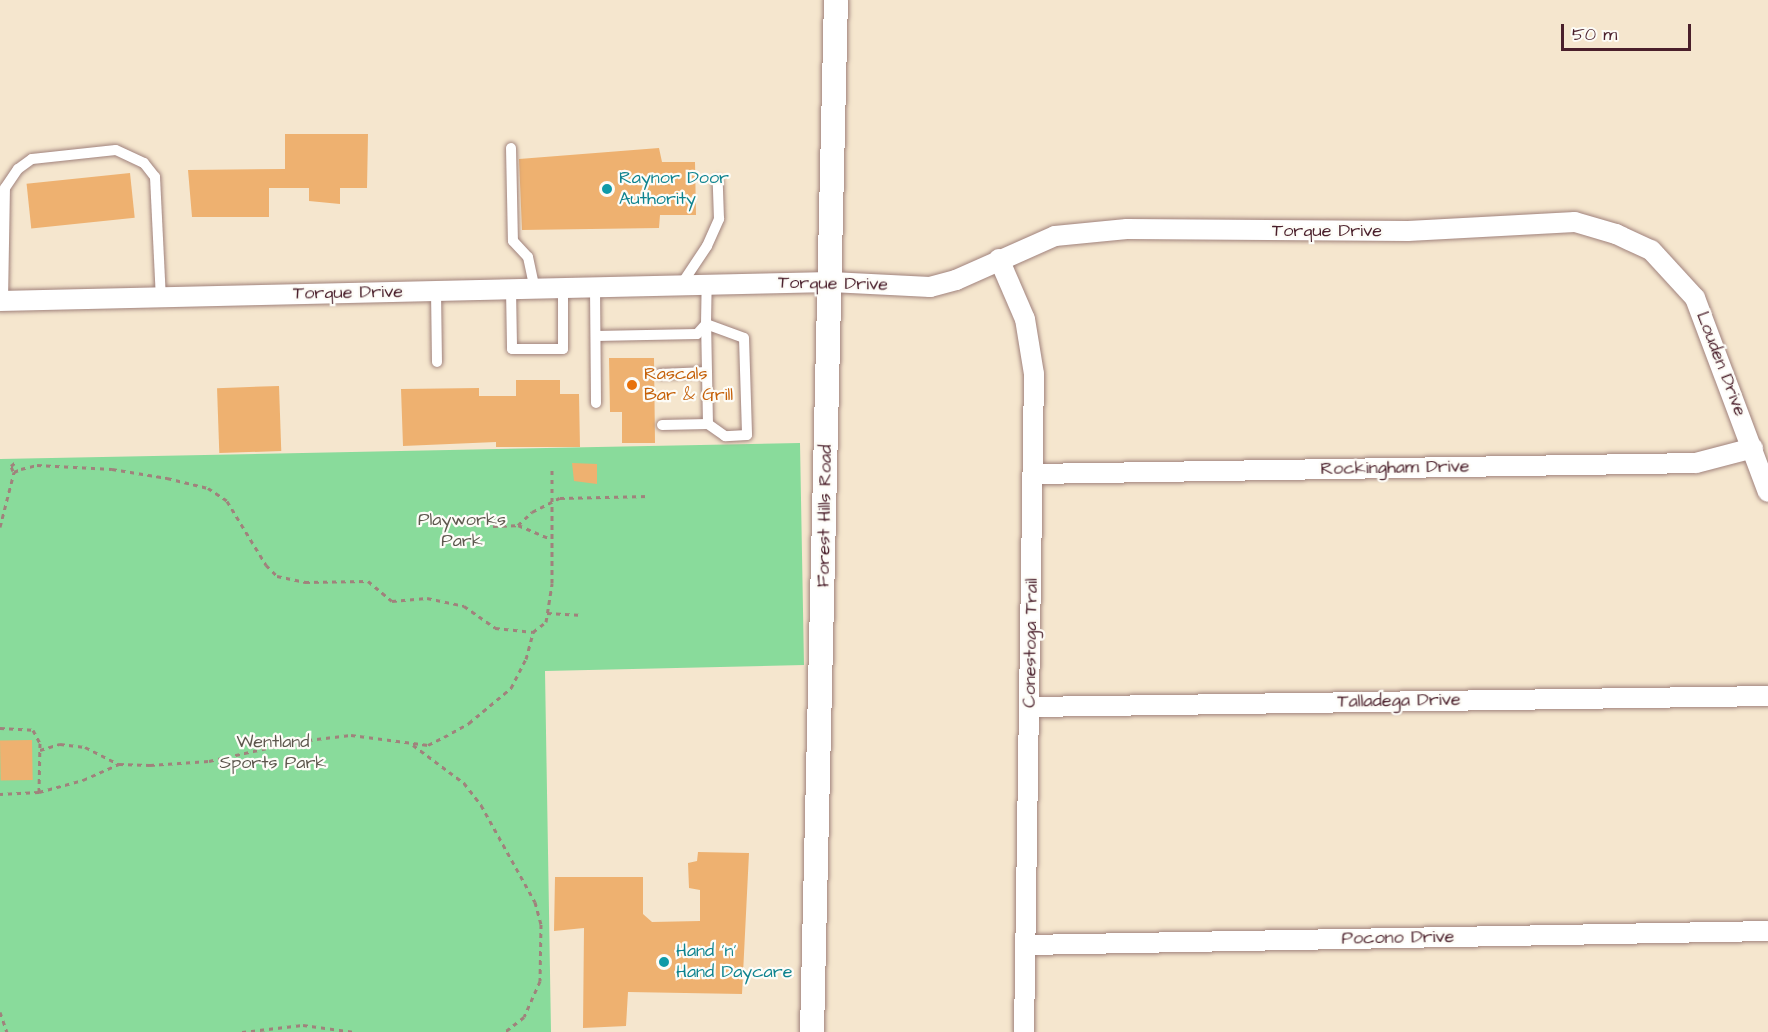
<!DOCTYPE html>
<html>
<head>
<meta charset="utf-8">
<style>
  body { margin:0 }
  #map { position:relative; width:1768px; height:1032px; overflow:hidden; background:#f5e6ce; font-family:"Architects Daughter",sans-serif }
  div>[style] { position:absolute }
  .green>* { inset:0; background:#89db9b }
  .building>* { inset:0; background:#eeb170; transform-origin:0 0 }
  .path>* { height:3px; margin-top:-1.5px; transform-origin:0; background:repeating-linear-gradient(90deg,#a0827c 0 4.5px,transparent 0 9px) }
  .roads { filter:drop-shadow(0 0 2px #a0827c) drop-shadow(0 0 2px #a0827c) }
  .service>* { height:10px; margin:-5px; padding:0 5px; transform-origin:5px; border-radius:5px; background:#fff }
  .minor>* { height:20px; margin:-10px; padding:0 10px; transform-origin:10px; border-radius:10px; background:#fff }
  .tertiary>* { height:24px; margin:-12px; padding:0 12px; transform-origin:12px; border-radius:12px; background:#fff }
  .dots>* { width:16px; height:16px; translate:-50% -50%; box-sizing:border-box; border:3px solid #fdfcf7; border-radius:50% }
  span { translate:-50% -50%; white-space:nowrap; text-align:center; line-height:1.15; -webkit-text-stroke:4.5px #fdfcf7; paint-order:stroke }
  .culture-label { font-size:18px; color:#0d838f }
  .left { translate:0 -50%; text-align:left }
  .street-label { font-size:18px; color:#4a1f2b }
  .food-label { font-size:18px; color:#c56008 }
  .park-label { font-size:18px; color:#5d574d }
  .scale { position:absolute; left:1561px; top:24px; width:130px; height:27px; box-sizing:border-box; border:3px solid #4a1f2b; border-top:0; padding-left:8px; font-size:18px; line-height:21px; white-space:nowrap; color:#4a1f2b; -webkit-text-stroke:4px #fdfcf7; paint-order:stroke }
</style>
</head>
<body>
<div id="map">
  <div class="green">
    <div style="clip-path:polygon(800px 443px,804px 665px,545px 671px,551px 1032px,0 1032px,0 459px)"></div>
  </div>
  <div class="building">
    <div style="clip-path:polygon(285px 134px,368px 134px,367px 188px,340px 188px,340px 204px,309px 201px,309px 188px,269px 188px,269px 217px,192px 217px,188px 170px,285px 169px)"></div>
    <div style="clip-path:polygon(659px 148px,662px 162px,695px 162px,696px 215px,660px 215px,659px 228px,522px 230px,519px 159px)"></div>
    <div style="left:130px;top:173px;width:45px;height:104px;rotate:84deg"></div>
    <div style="clip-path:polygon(609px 358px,654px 358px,655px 443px,622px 443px,622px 412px,610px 412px)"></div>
    <div style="clip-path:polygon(516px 380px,560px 380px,560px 394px,579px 394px,580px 447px,496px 447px,496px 442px,403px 446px,401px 389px,479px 388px,479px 396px,516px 396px)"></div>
    <div style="left:279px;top:386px;width:65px;height:62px;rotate:88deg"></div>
    <div style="clip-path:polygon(572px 463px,597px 464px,597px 484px,574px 481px)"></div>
    <div style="left:32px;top:740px;width:40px;height:32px;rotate:89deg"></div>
    <div style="clip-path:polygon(698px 852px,749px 853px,742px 994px,628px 992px,626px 1026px,583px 1028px,584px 928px,554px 931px,555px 877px,643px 877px,643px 914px,652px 922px,700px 921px,700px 890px,689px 888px,688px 863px,697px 861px)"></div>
  </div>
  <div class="path">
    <div style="left:13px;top:471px;width:5px;rotate:-112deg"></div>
    <div style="left:11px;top:466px;width:8px;rotate:-40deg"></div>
    <div style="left:518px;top:525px;width:34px;rotate:23deg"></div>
    <div style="left:493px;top:526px;width:25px;rotate:-2deg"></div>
    <div style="left:518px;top:525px;width:19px;rotate:-43deg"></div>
    <div style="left:532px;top:512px;width:31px;rotate:-27deg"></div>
    <div style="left:560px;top:498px;width:89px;rotate:-1.3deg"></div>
    <div style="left:0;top:527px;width:57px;rotate:-75.7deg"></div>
    <div style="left:14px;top:472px;width:8px;rotate:-23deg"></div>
    <div style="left:21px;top:469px;width:16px;rotate:-14deg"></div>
    <div style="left:37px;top:465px;width:75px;rotate:3.1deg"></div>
    <div style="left:112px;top:469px;width:56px;rotate:9.3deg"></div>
    <div style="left:167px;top:478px;width:42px;rotate:13.7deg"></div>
    <div style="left:208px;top:488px;width:23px;rotate:34deg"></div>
    <div style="left:227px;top:501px;width:75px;rotate:58.6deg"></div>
    <div style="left:266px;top:565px;width:16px;rotate:45deg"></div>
    <div style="left:277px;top:576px;width:29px;rotate:12deg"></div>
    <div style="left:305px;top:582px;width:63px;rotate:-0.9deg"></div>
    <div style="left:368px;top:581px;width:31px;rotate:40deg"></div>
    <div style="left:392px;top:601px;width:35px;rotate:-5deg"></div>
    <div style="left:427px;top:598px;width:38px;rotate:12deg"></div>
    <div style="left:464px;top:606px;width:38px;rotate:35deg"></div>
    <div style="left:495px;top:628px;width:38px;rotate:6deg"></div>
    <div style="left:547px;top:613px;width:36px;rotate:3deg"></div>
    <div style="left:0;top:728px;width:33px;rotate:3deg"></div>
    <div style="left:33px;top:730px;width:15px;rotate:62deg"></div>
    <div style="left:40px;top:743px;width:49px;rotate:91.2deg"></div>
    <div style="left:39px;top:792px;width:39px;rotate:177deg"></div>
    <div style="left:413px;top:745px;width:64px;rotate:36.7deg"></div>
    <div style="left:464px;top:783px;width:28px;rotate:52deg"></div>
    <div style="left:481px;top:805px;width:111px;rotate:60.9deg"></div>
    <div style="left:535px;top:902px;width:23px;rotate:75deg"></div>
    <div style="left:541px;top:924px;width:57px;rotate:91deg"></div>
    <div style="left:540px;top:981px;width:39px;rotate:114deg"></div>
    <div style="left:524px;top:1017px;width:24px;rotate:142deg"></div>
    <div style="left:40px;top:750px;width:21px;rotate:-17deg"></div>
    <div style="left:60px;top:744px;width:25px;rotate:7deg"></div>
    <div style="left:85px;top:747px;width:38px;rotate:27deg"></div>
    <div style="left:119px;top:764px;width:31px;rotate:2deg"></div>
    <div style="left:150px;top:765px;width:59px;rotate:-3.9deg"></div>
    <div style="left:209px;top:761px;width:92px;rotate:-12.5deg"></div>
    <div style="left:299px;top:741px;width:52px;rotate:-6.6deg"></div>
    <div style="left:351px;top:735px;width:78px;rotate:7.4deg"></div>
    <div style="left:428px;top:745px;width:18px;rotate:-27deg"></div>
    <div style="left:444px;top:737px;width:29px;rotate:-29deg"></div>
    <div style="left:469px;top:723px;width:55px;rotate:-39.8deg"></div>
    <div style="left:511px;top:688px;width:33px;rotate:-63deg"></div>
    <div style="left:526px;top:659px;width:28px;rotate:-75deg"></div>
    <div style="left:533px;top:632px;width:16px;rotate:-38deg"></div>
    <div style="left:546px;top:622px;width:39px;rotate:-81deg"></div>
    <div style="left:552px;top:583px;width:113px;rotate:-90deg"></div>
    <div style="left:39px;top:792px;width:46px;rotate:-15.3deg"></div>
    <div style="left:83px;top:780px;width:39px;rotate:-24deg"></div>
    <div style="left:0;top:1012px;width:21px;rotate:71deg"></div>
    <div style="left:242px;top:1032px;width:61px;rotate:-6.5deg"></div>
    <div style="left:303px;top:1025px;width:52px;rotate:7.7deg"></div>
  </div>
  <div class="roads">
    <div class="service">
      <div style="left:511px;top:148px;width:93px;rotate:88.8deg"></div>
      <div style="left:513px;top:241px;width:22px;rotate:47deg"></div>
      <div style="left:528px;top:257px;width:33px;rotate:78deg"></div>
      <div style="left:681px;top:285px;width:47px;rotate:-56.3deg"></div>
      <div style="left:707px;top:246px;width:30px;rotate:-66deg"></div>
      <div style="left:719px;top:219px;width:38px;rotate:-92deg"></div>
      <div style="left:595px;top:288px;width:115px;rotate:89.5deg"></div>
      <div style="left:511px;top:289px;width:60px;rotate:89deg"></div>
      <div style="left:512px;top:349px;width:51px"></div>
      <div style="left:563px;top:349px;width:61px;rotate:-90deg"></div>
      <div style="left:436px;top:291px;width:71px;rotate:89.2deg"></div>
      <div style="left:3px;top:301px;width:113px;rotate:-89deg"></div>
      <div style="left:5px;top:188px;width:23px;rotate:-56deg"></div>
      <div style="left:18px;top:169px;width:17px;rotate:-36deg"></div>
      <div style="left:32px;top:159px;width:84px;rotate:-6.1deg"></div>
      <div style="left:116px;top:150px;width:31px;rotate:25deg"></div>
      <div style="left:144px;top:163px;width:18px;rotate:52deg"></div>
      <div style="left:155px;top:177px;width:121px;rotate:87.2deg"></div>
      <div style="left:706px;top:324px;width:40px;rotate:20.2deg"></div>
      <div style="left:744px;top:338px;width:97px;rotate:88.2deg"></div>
      <div style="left:747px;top:435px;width:22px;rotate:177deg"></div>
      <div style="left:725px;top:436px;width:21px;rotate:-145deg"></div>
      <div style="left:708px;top:424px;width:100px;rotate:-91.1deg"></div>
      <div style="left:706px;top:324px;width:39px;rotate:-89deg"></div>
      <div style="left:596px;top:336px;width:101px;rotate:-1.1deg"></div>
      <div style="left:697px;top:334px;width:13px;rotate:-48deg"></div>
      <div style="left:660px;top:374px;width:47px;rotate:-2.4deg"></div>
      <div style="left:662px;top:425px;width:46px;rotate:-1.2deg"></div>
    </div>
    <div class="minor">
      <div style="left:999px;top:259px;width:65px;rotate:66.6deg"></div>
      <div style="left:1025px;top:319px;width:56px;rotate:80.7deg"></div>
      <div style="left:1034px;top:374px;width:658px;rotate:90.87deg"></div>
      <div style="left:0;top:301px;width:831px;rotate:-1.31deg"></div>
      <div style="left:831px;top:282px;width:99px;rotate:2.9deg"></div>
      <div style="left:930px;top:287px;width:27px;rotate:-15deg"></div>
      <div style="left:956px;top:280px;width:108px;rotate:-24deg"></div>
      <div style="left:1055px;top:236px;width:72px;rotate:-5.6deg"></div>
      <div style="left:1127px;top:229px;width:281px;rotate:0.4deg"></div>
      <div style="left:1408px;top:231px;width:167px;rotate:-3.1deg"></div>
      <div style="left:1575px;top:222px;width:43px;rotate:16.3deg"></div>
      <div style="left:1616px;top:234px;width:38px;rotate:25deg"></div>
      <div style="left:1651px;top:250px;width:65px;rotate:47.5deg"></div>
      <div style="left:1695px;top:298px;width:207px;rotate:69.4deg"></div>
      <div style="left:1034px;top:474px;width:662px;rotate:-0.95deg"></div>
      <div style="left:1696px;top:463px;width:59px;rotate:-14.7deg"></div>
      <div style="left:1030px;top:707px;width:738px;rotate:-0.85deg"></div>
      <div style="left:1027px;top:945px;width:741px;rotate:-1.08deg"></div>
    </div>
    <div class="tertiary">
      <div style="left:812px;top:1032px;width:1032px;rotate:-88.67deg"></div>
    </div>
  </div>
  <div class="dots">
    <div style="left:607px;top:189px;background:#0f9aa8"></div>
    <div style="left:632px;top:385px;background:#e8710a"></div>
    <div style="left:664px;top:962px;background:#0f9aa8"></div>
  </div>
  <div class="culture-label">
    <span class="left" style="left:619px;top:189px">Raynor Door<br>Authority</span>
    <span class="left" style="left:676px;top:962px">Hand 'n'<br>Hand Daycare</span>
  </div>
  <div class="street-label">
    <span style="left:1327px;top:231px">Torque Drive</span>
    <span style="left:833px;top:284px;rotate:1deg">Torque Drive</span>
    <span style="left:348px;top:293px;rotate:-1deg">Torque Drive</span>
    <span style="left:1721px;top:364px;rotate:69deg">Louden Drive</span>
    <span style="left:1395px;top:468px;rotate:-1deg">Rockingham Drive</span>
    <span style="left:825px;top:516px;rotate:-89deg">Forest Hills Road</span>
    <span style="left:1031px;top:643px;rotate:-89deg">Conestoga Trail</span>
    <span style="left:1399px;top:701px;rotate:-1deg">Talladega Drive</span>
    <span style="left:1398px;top:938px;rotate:-1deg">Pocono Drive</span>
  </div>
  <div class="food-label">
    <span class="left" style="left:644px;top:385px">Rascals<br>Bar &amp; Grill</span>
  </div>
  <div class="park-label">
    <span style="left:462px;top:531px">Playworks<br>Park</span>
    <span style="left:273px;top:753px">Wentland<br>Sports Park</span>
  </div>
  <div class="scale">50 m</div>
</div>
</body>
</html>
